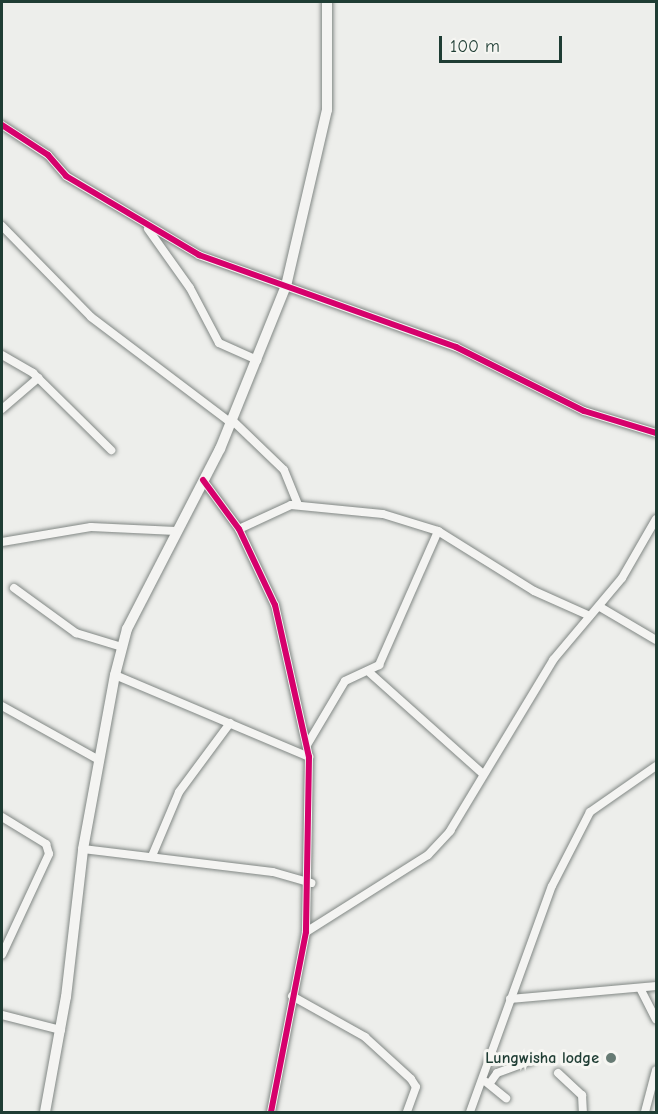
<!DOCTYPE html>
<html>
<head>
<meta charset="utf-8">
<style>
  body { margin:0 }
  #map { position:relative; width:658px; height:1114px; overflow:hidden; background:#edeeeb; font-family:"Comic Neue",sans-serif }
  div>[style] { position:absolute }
  .roads { filter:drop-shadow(0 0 2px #818784) drop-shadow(0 0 2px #818784) }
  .minor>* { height:8px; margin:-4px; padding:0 4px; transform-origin:4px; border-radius:4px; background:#f4f4f2 }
  .major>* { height:10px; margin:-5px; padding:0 5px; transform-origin:5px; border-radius:5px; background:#f4f4f2 }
  .cycleway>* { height:6px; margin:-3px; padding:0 3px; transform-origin:3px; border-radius:3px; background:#d6006c }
  .dots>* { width:16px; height:16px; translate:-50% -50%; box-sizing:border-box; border:3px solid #f6f6f2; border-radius:50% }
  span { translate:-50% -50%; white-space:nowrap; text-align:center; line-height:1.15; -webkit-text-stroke:6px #f6f6f2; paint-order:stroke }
  .poi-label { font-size:16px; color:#1f3d34; font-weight:700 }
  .right { translate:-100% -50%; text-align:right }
  .frame { position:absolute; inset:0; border:3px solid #1f3d34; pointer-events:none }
  .scale { position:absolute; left:439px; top:36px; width:123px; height:27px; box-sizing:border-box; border:3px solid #1f3d34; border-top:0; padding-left:8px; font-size:18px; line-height:21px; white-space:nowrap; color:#1f3d34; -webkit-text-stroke:4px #f6f6f2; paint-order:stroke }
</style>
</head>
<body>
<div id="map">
  <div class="roads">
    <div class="minor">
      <div style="left:2px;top:125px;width:55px;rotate:33.1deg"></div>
      <div style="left:48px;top:155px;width:28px;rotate:49deg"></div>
      <div style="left:66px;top:176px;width:155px;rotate:30.7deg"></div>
      <div style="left:199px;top:255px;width:273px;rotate:19.7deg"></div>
      <div style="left:456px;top:347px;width:143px;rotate:26.6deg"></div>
      <div style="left:584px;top:411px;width:75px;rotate:17deg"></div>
      <div style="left:2px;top:226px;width:127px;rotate:45.6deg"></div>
      <div style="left:91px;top:317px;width:176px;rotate:37.1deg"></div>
      <div style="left:148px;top:229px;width:72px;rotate:54.6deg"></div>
      <div style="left:190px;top:288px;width:62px;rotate:62.2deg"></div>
      <div style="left:219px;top:343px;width:42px;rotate:24.1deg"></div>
      <div style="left:2px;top:355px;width:36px;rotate:30deg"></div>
      <div style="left:33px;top:373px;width:110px;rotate:44.6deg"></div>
      <div style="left:2px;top:409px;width:48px;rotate:-40.7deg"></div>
      <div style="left:232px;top:420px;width:72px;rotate:43.9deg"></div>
      <div style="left:284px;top:470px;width:37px;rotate:68deg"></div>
      <div style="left:203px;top:480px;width:61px;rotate:53.7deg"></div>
      <div style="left:239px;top:529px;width:84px;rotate:64.7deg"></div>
      <div style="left:275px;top:605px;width:156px;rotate:77.4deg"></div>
      <div style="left:309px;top:757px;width:175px;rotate:91deg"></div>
      <div style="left:306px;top:932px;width:183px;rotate:101deg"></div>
      <div style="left:239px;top:529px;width:57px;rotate:-24.8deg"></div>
      <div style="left:291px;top:505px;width:92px;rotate:5.6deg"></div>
      <div style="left:383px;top:514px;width:58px;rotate:17.2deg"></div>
      <div style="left:438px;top:531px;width:113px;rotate:32deg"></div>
      <div style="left:534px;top:591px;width:61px;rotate:24.1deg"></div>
      <div style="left:2px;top:542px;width:90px;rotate:-9.6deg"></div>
      <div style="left:91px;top:527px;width:85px;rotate:2.7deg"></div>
      <div style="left:14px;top:588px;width:77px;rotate:36deg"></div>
      <div style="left:76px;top:633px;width:48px;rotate:16.9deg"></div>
      <div style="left:600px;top:607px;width:65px;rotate:30.5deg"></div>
      <div style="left:370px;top:673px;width:152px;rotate:41.8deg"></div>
      <div style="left:115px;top:675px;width:211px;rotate:22.9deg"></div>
      <div style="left:2px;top:706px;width:111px;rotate:29.1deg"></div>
      <div style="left:307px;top:745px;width:74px;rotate:-59.3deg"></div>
      <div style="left:345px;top:681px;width:38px;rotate:-25deg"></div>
      <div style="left:379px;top:665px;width:146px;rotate:-66.2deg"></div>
      <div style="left:2px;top:817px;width:52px;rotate:31.5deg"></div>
      <div style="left:46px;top:844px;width:10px;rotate:73deg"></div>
      <div style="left:49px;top:854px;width:111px;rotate:115deg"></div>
      <div style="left:83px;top:849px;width:191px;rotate:6.9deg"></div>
      <div style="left:273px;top:872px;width:40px;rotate:16deg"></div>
      <div style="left:152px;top:856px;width:69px;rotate:-67.1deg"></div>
      <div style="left:179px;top:792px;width:86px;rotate:-53.5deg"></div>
      <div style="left:306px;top:932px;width:144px;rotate:-32.3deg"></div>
      <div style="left:428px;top:855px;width:33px;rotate:-47deg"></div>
      <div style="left:450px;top:831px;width:200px;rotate:-58.9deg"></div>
      <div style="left:553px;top:660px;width:107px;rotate:-49.9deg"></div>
      <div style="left:622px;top:578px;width:68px;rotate:-60deg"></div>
      <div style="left:641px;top:990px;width:33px;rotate:63deg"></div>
      <div style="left:292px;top:996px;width:84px;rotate:29.3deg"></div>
      <div style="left:365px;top:1037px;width:62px;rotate:42.4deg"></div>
      <div style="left:411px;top:1079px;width:9px;rotate:58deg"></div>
      <div style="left:416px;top:1087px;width:27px;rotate:110deg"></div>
      <div style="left:510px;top:999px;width:147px;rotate:-5.1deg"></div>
      <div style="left:2px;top:1015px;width:61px;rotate:14.3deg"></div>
      <div style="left:558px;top:1073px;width:33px;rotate:43deg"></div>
      <div style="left:582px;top:1095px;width:17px;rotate:87deg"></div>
      <div style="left:486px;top:1082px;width:26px;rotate:39deg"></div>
      <div style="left:490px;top:1083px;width:12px;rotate:-55deg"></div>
      <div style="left:497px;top:1073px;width:37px;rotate:-20deg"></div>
      <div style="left:470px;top:1112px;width:240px;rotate:-70.1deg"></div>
      <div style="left:552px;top:886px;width:83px;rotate:-62.8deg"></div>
      <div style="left:590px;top:812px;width:80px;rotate:-34.9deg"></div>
      <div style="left:645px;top:1112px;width:43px;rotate:-75.3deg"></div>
    </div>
    <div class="major">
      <div style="left:45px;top:1112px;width:117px;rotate:-79.7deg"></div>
      <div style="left:66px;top:997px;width:149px;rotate:-83.4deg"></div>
      <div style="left:83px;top:849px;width:177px;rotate:-79.6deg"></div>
      <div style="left:115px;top:675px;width:48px;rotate:-75.4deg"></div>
      <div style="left:127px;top:629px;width:203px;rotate:-62.7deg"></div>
      <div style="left:220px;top:449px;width:176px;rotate:-68deg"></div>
      <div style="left:286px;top:286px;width:181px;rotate:-76.9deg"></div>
      <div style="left:327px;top:110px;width:108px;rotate:-90deg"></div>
    </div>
  </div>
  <div class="cycleway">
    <div style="left:2px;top:125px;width:55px;rotate:33.1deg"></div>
    <div style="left:48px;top:155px;width:28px;rotate:49deg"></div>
    <div style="left:66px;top:176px;width:155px;rotate:30.7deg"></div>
    <div style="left:199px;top:255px;width:273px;rotate:19.7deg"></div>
    <div style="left:456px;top:347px;width:143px;rotate:26.6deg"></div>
    <div style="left:584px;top:411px;width:75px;rotate:17deg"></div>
    <div style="left:203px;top:480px;width:61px;rotate:53.7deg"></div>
    <div style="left:239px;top:529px;width:84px;rotate:64.7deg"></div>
    <div style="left:275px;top:605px;width:156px;rotate:77.4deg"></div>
    <div style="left:309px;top:757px;width:175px;rotate:91deg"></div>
    <div style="left:306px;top:932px;width:183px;rotate:101deg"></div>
  </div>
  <div class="dots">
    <div style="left:611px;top:1058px;background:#677b74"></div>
  </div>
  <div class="poi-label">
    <span class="right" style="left:599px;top:1058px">Lungwisha lodge</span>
  </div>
  <div class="frame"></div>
  <div class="scale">100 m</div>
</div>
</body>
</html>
